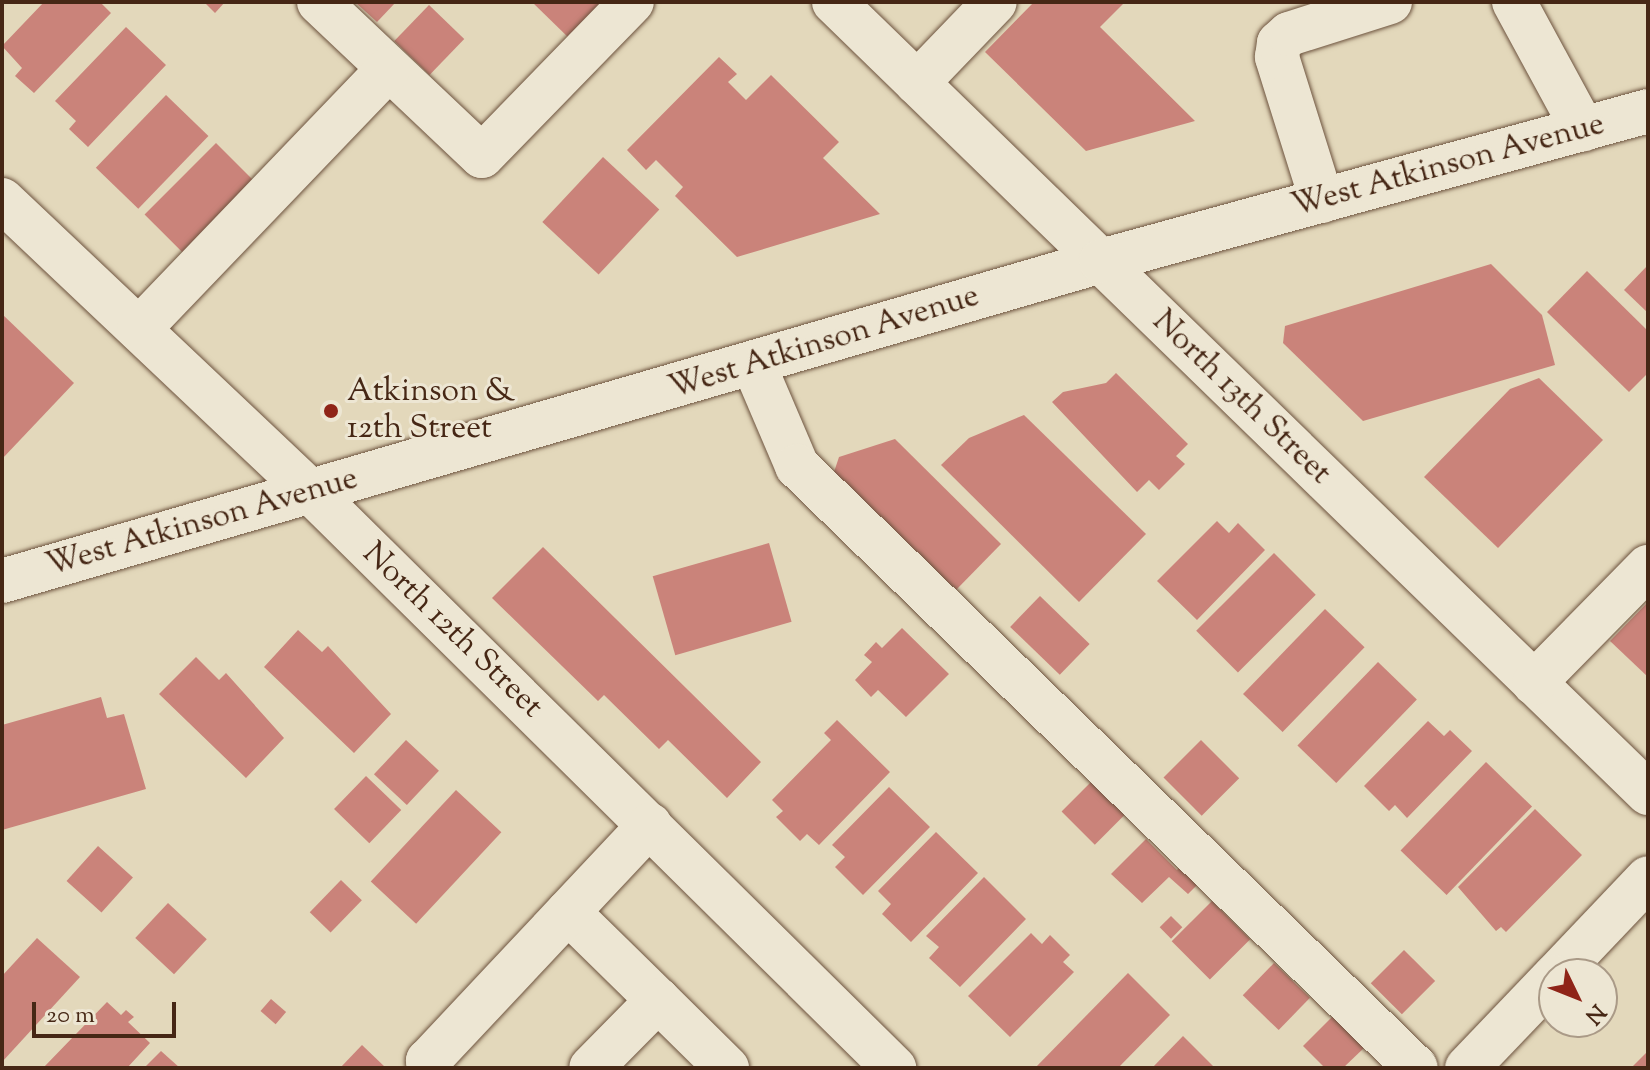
<!DOCTYPE html>
<html>
<head>
<meta charset="utf-8">
<style>
  body { margin:0 }
  #map { position:relative; width:1650px; height:1070px; overflow:hidden; background:#e3d8bb; font-family:"Sorts Mill Goudy",serif }
  div>[style] { position:absolute }
  .building>* { inset:0; background:#ca837a; transform-origin:0 0 }
  .roads { filter:drop-shadow(0 0 2px #6d533e) drop-shadow(0 0 2px #6d533e) }
  .minor>* { height:44px; margin:-22px; padding:0 22px; transform-origin:22px; border-radius:22px; background:#ede6d3 }
  .dots>* { width:22px; height:22px; translate:-50% -50%; box-sizing:border-box; border:4px solid #ede6d3; border-radius:50% }
  span { translate:-50% -50%; white-space:nowrap; text-align:center; line-height:1.15; -webkit-text-stroke:6px #ede6d3; paint-order:stroke }
  .street-label { font-size:32px; color:#462715 }
  .poi-label { font-size:32px; color:#462715 }
  .left { translate:0 -50%; text-align:left }
  .frame { position:absolute; inset:0; border:4px solid #462715; pointer-events:none }
  .north { position:absolute; left:1538px; top:958px; width:80px; height:80px; box-sizing:border-box; background:#ede6d3; border:2px solid #aa9a87; border-radius:50%; rotate:133deg; font-size:22px; font-weight:700; line-height:32px; text-align:center; color:#462715 }
  .north::after { content:''; display:block; margin:auto; width:28px; height:36px; background:#8f2418; clip-path:polygon(50% 0,100% 100%,50% 72%,0 100%) }
  .scale { position:absolute; left:32px; top:1002px; width:144px; height:36px; box-sizing:border-box; border:4px solid #462715; border-top:0; padding-left:10px; font-size:24px; line-height:28px; white-space:nowrap; color:#462715; -webkit-text-stroke:6px #ede6d3; paint-order:stroke }
</style>
</head>
<body>
<div id="map">
  <div class="building">
    <div style="clip-path:polygon(44px 2px,100px 2px,111px 13px,34px 93px,15px 76px,22px 68px,2px 46px)"></div>
    <div style="clip-path:polygon(204px 2px,225px 2px,215px 13px)"></div>
    <div style="clip-path:polygon(355px 2px,396px 2px,377px 22px)"></div>
    <div style="clip-path:polygon(532px 2px,611px 2px,573px 42px)"></div>
    <div style="clip-path:polygon(1034px 2px,1125px 2px,1100px 27px,1195px 121px,1086px 151px,985px 52px)"></div>
    <div style="left:429px;top:5px;width:49px;height:50px;rotate:44deg"></div>
    <div style="clip-path:polygon(126px 27px,166px 65px,88px 147px,69px 129px,76px 121px,55px 101px)"></div>
    <div style="clip-path:polygon(719px 57px,737px 74px,728px 82px,746px 100px,771px 75px,839px 142px,823px 158px,880px 214px,737px 257px,675px 196px,683px 187px,656px 160px,646px 170px,627px 150px)"></div>
    <div style="left:166px;top:95px;width:59px;height:101px;rotate:44deg"></div>
    <div style="left:216px;top:143px;width:57px;height:101px;rotate:45deg"></div>
    <div style="left:603px;top:157px;width:77px;height:89px;rotate:43deg"></div>
    <div style="clip-path:polygon(1491px 264px,1542px 315px,1555px 365px,1363px 421px,1283px 343px,1285px 326px)"></div>
    <div style="clip-path:polygon(1648px 265px,1648px 313px,1624px 290px)"></div>
    <div style="clip-path:polygon(1587px 271px,1648px 331px,1648px 373px,1629px 392px,1547px 312px)"></div>
    <div style="clip-path:polygon(2px 314px,74px 383px,2px 459px)"></div>
    <div style="clip-path:polygon(1116px 373px,1188px 444px,1176px 456px,1185px 464px,1159px 490px,1149px 480px,1137px 492px,1052px 402px,1063px 392px,1106px 383px)"></div>
    <div style="clip-path:polygon(1539px 378px,1603px 440px,1498px 548px,1424px 477px,1510px 389px)"></div>
    <div style="clip-path:polygon(1024px 415px,1146px 534px,1079px 602px,941px 465px,969px 438px)"></div>
    <div style="clip-path:polygon(895px 439px,1001px 544px,955px 591px,834px 472px,839px 457px)"></div>
    <div style="clip-path:polygon(1217px 521px,1229px 533px,1238px 523px,1265px 550px,1197px 620px,1157px 581px)"></div>
    <div style="left:769px;top:543px;width:82px;height:121px;rotate:74deg"></div>
    <div style="clip-path:polygon(543px 547px,761px 762px,727px 798px,668px 740px,659px 749px,604px 695px,598px 701px,492px 598px)"></div>
    <div style="left:1274px;top:553px;width:59px;height:110px;rotate:45deg"></div>
    <div style="left:1040px;top:596px;width:69px;height:43px;rotate:44deg"></div>
    <div style="clip-path:polygon(1648px 602px,1648px 677px,1610px 641px)"></div>
    <div style="left:1325px;top:609px;width:55px;height:118px;rotate:44deg"></div>
    <div style="clip-path:polygon(902px 628px,949px 674px,906px 717px,878px 690px,871px 697px,855px 680px,872px 662px,864px 655px,876px 642px,882px 648px)"></div>
    <div style="clip-path:polygon(298px 630px,322px 652px,328px 646px,391px 714px,354px 753px,264px 667px)"></div>
    <div style="clip-path:polygon(196px 657px,219px 680px,226px 673px,284px 738px,246px 778px,159px 694px)"></div>
    <div style="left:1378px;top:662px;width:54px;height:116px;rotate:44deg"></div>
    <div style="clip-path:polygon(101px 697px,107px 718px,124px 714px,146px 789px,2px 830px,2px 725px)"></div>
    <div style="clip-path:polygon(837px 720px,890px 772px,819px 845px,807px 834px,800px 841px,776px 817px,783px 811px,772px 800px,831px 740px,824px 733px)"></div>
    <div style="clip-path:polygon(1428px 721px,1444px 736px,1450px 730px,1472px 751px,1407px 818px,1395px 805px,1389px 811px,1364px 786px)"></div>
    <div style="left:406px;top:740px;width:45px;height:47px;rotate:43deg"></div>
    <div style="left:1201px;top:740px;width:54px;height:53px;rotate:45deg"></div>
    <div style="left:1486px;top:762px;width:64px;height:123px;rotate:44deg"></div>
    <div style="left:366px;top:776px;width:49px;height:46px;rotate:44deg"></div>
    <div style="left:1092px;top:781px;width:47px;height:43px;rotate:45deg"></div>
    <div style="clip-path:polygon(889px 787px,930px 827px,863px 895px,835px 867px,845px 857px,832px 845px)"></div>
    <div style="left:456px;top:790px;width:62px;height:125px;rotate:43deg"></div>
    <div style="clip-path:polygon(1535px 809px,1582px 855px,1506px 932px,1501px 927px,1496px 931px,1458px 887px)"></div>
    <div style="clip-path:polygon(936px 832px,978px 873px,911px 942px,882px 914px,891px 904px,878px 891px)"></div>
    <div style="clip-path:polygon(1146px 839px,1177px 870px,1184px 862px,1203px 879px,1188px 894px,1169px 877px,1142px 903px,1111px 874px)"></div>
    <div style="left:98px;top:846px;width:47px;height:47px;rotate:42deg"></div>
    <div style="clip-path:polygon(984px 877px,1026px 919px,960px 987px,929px 958px,939px 947px,926px 936px)"></div>
    <div style="left:341px;top:880px;width:29px;height:45px;rotate:44deg"></div>
    <div style="left:1212px;top:901px;width:54px;height:57px;rotate:45deg"></div>
    <div style="left:168px;top:903px;width:53px;height:48px;rotate:43deg"></div>
    <div style="left:1171px;top:916px;width:16px;height:16px;rotate:45deg"></div>
    <div style="clip-path:polygon(1031px 933px,1042px 944px,1050px 935px,1070px 955px,1063px 962px,1074px 972px,1010px 1037px,968px 996px)"></div>
    <div style="clip-path:polygon(37px 938px,80px 977px,2px 1062px,2px 976px)"></div>
    <div style="left:1404px;top:950px;width:44px;height:47px;rotate:45deg"></div>
    <div style="left:1274px;top:963px;width:50px;height:45px;rotate:44deg"></div>
    <div style="clip-path:polygon(1128px 973px,1170px 1015px,1118px 1068px,1035px 1068px)"></div>
    <div style="left:271px;top:999px;width:20px;height:16px;rotate:41deg"></div>
    <div style="clip-path:polygon(107px 1002px,121px 1015px,126px 1010px,134px 1017px,128px 1022px,150px 1043px,127px 1068px,43px 1068px)"></div>
    <div style="clip-path:polygon(1333px 1016px,1365px 1047px,1343px 1068px,1325px 1068px,1303px 1046px)"></div>
    <div style="clip-path:polygon(1183px 1036px,1215px 1068px,1152px 1068px)"></div>
    <div style="clip-path:polygon(362px 1045px,386px 1068px,340px 1068px)"></div>
    <div style="clip-path:polygon(161px 1051px,180px 1068px,144px 1068px)"></div>
    <div style="clip-path:polygon(1648px 1051px,1648px 1068px,1631px 1068px)"></div>
  </div>
  <div class="roads">
    <div class="minor">
      <div style="left:319px;top:2px;width:224px;rotate:43.4deg"></div>
      <div style="left:482px;top:156px;width:215px;rotate:-45.8deg"></div>
      <div style="left:834px;top:2px;width:1135px;rotate:44.18deg"></div>
      <div style="left:1514px;top:2px;width:145px;rotate:61.5deg"></div>
      <div style="left:917px;top:83px;width:112px;rotate:-46.1deg"></div>
      <div style="left:2px;top:200px;width:425px;rotate:43.4deg"></div>
      <div style="left:311px;top:492px;width:820px;rotate:44.65deg"></div>
      <div style="left:1322px;top:201px;width:151px;rotate:-107.4deg"></div>
      <div style="left:1277px;top:57px;width:14px;rotate:-82deg"></div>
      <div style="left:1279px;top:43px;width:13px;rotate:-42deg"></div>
      <div style="left:1289px;top:34px;width:106px;rotate:-17.6deg"></div>
      <div style="left:139px;top:329px;width:360px;rotate:-46.2deg"></div>
      <div style="left:754px;top:365px;width:110px;rotate:66.9deg"></div>
      <div style="left:797px;top:466px;width:863px;rotate:44.2deg"></div>
      <div style="left:2px;top:581px;width:1145px;rotate:-16.23deg"></div>
      <div style="left:1101px;top:261px;width:567px;rotate:-15.33deg"></div>
      <div style="left:1534px;top:683px;width:163px;rotate:-45.5deg"></div>
      <div style="left:568px;top:912px;width:126px;rotate:44.4deg"></div>
      <div style="left:658px;top:1000px;width:95px;rotate:134.6deg"></div>
      <div style="left:1557px;top:974px;width:132px;rotate:-46.5deg"></div>
      <div style="left:658px;top:1000px;width:97px;rotate:44.6deg"></div>
      <div style="left:431px;top:1068px;width:8px;rotate:-113deg"></div>
      <div style="left:428px;top:1061px;width:324px;rotate:-46.8deg"></div>
      <div style="left:1467px;top:1068px;width:126px;rotate:-46.3deg"></div>
    </div>
  </div>
  <div class="dots">
    <div style="left:331px;top:411px;background:#8f2418"></div>
  </div>
  <div class="street-label">
    <span style="left:1448px;top:166px;rotate:-15deg">West Atkinson Avenue</span>
    <span style="left:824px;top:343px;rotate:-17deg">West Atkinson Avenue</span>
    <span style="left:1241px;top:398px;rotate:44deg">North 13th Street</span>
    <span style="left:202px;top:523px;rotate:-16deg">West Atkinson Avenue</span>
    <span style="left:452px;top:631px;rotate:44deg">North 12th Street</span>
  </div>
  <div class="poi-label">
    <span class="left" style="left:347px;top:411px">Atkinson &amp;<br>12th Street</span>
  </div>
  <div class="frame"></div>
  <div class="north">N</div>
  <div class="scale">20 m</div>
</div>
</body>
</html>
